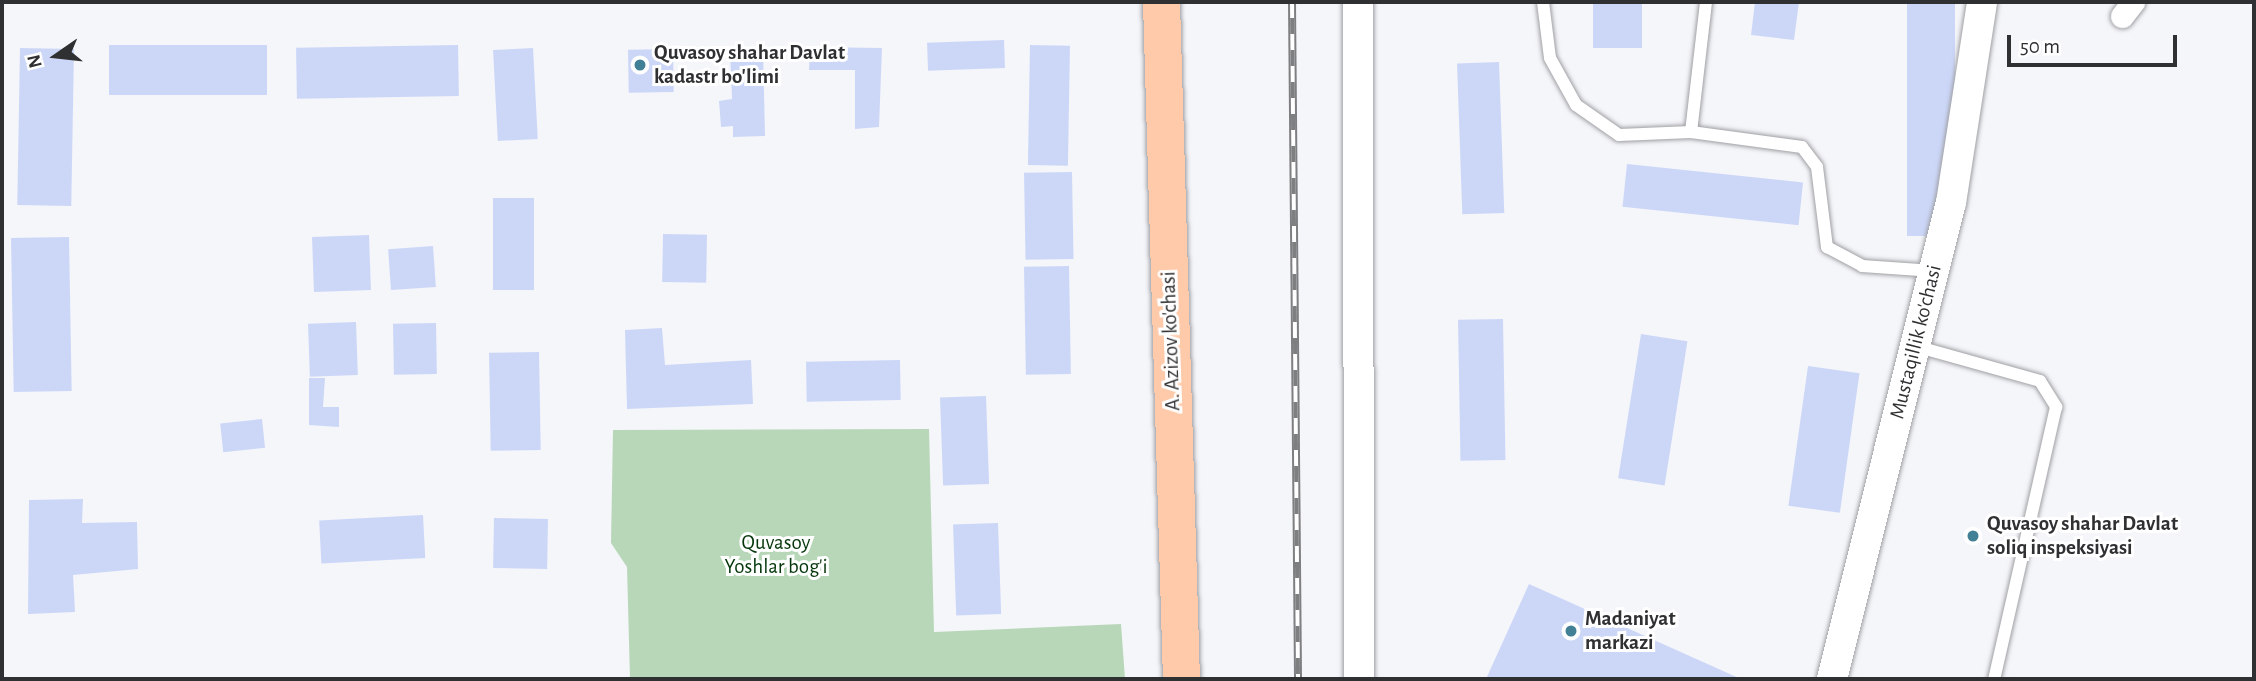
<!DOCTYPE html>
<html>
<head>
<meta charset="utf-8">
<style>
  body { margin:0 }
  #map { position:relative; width:2256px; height:681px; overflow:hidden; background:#f5f6fa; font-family:"Alegreya Sans",sans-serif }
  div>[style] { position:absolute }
  .green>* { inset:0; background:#b8d7b8 }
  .building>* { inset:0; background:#ccd7f8; transform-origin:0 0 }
  .roads { filter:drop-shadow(0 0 2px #9fa0a4) drop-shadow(0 0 2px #9fa0a4) }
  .service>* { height:12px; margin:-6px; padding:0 6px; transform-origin:6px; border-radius:6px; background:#fff }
  .minor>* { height:23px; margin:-11.5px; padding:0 11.5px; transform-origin:11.5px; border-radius:11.5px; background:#fff }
  .tertiary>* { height:30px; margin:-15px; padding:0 15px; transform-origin:15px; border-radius:15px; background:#fff }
  .primary>* { height:37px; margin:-18.5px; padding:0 18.5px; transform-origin:18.5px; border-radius:18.5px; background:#fecaa9 }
  .rail>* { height:8px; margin-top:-4px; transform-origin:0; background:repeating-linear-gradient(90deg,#fff 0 16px,#7e7f81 0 32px); box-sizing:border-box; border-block:2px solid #7e7f81 }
  .dots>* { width:19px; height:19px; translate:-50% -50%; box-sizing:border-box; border:4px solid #fff; border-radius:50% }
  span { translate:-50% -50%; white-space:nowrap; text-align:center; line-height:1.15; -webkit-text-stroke:6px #fff; paint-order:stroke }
  .poi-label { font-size:21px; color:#2f3031; font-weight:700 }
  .left { translate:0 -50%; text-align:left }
  .street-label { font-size:21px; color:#2f3031 }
  .park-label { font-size:21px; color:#04360a }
  .frame { position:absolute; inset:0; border:4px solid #2f3031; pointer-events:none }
  .north { position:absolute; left:21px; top:21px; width:70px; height:70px; -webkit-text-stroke:5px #fff; paint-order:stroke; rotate:256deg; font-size:19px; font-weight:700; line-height:28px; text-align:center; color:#2f3031 }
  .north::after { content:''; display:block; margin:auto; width:24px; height:32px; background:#2f3031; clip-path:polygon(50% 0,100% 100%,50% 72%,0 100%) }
  .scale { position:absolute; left:2007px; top:35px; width:170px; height:32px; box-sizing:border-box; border:4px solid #2f3031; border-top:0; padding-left:9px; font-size:21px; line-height:24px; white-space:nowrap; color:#2f3031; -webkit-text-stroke:5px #fff; paint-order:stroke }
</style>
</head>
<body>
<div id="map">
  <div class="green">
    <div style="clip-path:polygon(929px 429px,934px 632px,1121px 624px,1125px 679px,630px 679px,627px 567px,611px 543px,613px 430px)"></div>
  </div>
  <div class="building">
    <div style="left:1593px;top:2px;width:49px;height:46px"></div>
    <div style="clip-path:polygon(1755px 2px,1799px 2px,1794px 40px,1751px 35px)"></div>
    <div style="left:1907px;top:2px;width:48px;height:234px"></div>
    <div style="left:1004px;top:40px;width:28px;height:77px;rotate:88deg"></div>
    <div style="left:109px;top:45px;width:158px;height:50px"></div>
    <div style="left:458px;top:45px;width:51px;height:162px;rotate:89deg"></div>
    <div style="left:1030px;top:45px;width:40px;height:120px;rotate:1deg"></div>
    <div style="clip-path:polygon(810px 47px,882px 48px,879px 127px,855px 129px,855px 70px,809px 70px)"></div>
    <div style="left:20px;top:48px;width:54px;height:157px;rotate:1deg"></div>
    <div style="left:533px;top:48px;width:91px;height:40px;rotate:87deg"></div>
    <div style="left:673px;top:49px;width:43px;height:45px;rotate:89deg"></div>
    <div style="clip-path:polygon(763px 49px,765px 136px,733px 137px,733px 126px,721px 127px,719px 101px,732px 99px,730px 50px)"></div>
    <div style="left:1499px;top:62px;width:151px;height:42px;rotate:88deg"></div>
    <div style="left:1627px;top:164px;width:177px;height:43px;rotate:6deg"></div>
    <div style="left:1072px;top:172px;width:87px;height:48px;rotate:89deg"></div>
    <div style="left:493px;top:198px;width:41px;height:92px"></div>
    <div style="left:663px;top:234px;width:44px;height:48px;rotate:1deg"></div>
    <div style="left:369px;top:235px;width:55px;height:57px;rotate:88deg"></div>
    <div style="left:69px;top:237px;width:154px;height:58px;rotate:89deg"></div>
    <div style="left:433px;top:246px;width:41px;height:45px;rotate:86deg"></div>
    <div style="left:1069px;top:266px;width:108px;height:45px;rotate:89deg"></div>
    <div style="left:1503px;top:319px;width:141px;height:45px;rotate:89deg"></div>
    <div style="left:356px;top:322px;width:53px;height:48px;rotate:88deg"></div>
    <div style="left:436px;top:323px;width:51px;height:43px;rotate:89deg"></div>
    <div style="clip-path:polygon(662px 328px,665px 365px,751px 360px,753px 404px,627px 409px,625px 330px)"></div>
    <div style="left:1641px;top:334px;width:47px;height:146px;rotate:9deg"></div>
    <div style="left:539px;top:352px;width:98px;height:50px;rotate:89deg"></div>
    <div style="left:900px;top:360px;width:40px;height:94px;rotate:89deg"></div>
    <div style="left:1808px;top:366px;width:52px;height:141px;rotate:8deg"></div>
    <div style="clip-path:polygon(309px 378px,325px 378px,323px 407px,339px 407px,339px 427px,309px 425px)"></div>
    <div style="left:986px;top:396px;width:88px;height:46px;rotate:88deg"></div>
    <div style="left:262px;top:419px;width:29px;height:42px;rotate:84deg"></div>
    <div style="clip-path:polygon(83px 499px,82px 523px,137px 522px,138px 569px,73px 575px,75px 612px,28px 614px,29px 500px)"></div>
    <div style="left:423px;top:515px;width:43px;height:104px;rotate:87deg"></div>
    <div style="left:494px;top:518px;width:54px;height:50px;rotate:1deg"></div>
    <div style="left:998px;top:523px;width:91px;height:45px;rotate:88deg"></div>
    <div style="clip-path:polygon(1529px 584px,1741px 679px,1486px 679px)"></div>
  </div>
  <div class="roads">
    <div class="service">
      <div style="left:1543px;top:2px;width:56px;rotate:82.9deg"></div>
      <div style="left:1550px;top:58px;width:54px;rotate:61deg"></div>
      <div style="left:1576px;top:105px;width:52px;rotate:34.9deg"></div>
      <div style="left:1619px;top:135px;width:72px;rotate:-2.4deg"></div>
      <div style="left:1691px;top:132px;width:112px;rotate:7.7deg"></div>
      <div style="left:1802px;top:147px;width:25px;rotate:53deg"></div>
      <div style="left:1817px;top:167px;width:81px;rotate:82.9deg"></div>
      <div style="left:1827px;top:247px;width:40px;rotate:28deg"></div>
      <div style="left:1862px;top:266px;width:72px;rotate:4deg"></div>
      <div style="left:1691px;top:132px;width:131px;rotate:-83.4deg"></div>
      <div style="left:1915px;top:346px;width:130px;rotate:15.6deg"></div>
      <div style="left:2040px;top:381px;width:31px;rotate:58deg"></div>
      <div style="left:2056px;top:407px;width:279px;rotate:102.8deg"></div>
    </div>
    <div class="minor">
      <div style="left:2122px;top:16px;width:18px;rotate:-52deg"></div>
    </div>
    <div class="tertiary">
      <div style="left:1358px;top:2px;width:677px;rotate:89.92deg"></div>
      <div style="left:1832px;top:679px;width:491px;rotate:-76deg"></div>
      <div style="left:1951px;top:203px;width:203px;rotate:-81.2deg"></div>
    </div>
    <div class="primary">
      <div style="left:1161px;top:2px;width:677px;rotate:88.31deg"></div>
    </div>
  </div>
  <div class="rail">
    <div style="left:1292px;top:2px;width:677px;rotate:89.49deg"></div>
  </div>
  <div class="dots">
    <div style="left:640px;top:65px;background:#428096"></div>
    <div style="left:1973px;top:536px;background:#428096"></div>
    <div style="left:1571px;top:631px;background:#428096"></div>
  </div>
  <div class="poi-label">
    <span class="left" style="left:654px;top:65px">Quvasoy shahar Davlat<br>kadastr bo'limi</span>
    <span class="left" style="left:1987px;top:536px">Quvasoy shahar Davlat<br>soliq inspeksiyasi</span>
    <span class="left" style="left:1585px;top:631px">Madaniyat<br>markazi</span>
  </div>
  <div class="street-label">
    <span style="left:1171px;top:341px;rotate:-92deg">A. Azizov ko'chasi</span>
    <span style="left:1916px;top:342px;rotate:-76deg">Mustaqillik ko'chasi</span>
  </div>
  <div class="park-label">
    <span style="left:776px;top:555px">Quvasoy<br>Yoshlar bog'i</span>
  </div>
  <div class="frame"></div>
  <div class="north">N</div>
  <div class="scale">50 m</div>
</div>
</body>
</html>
